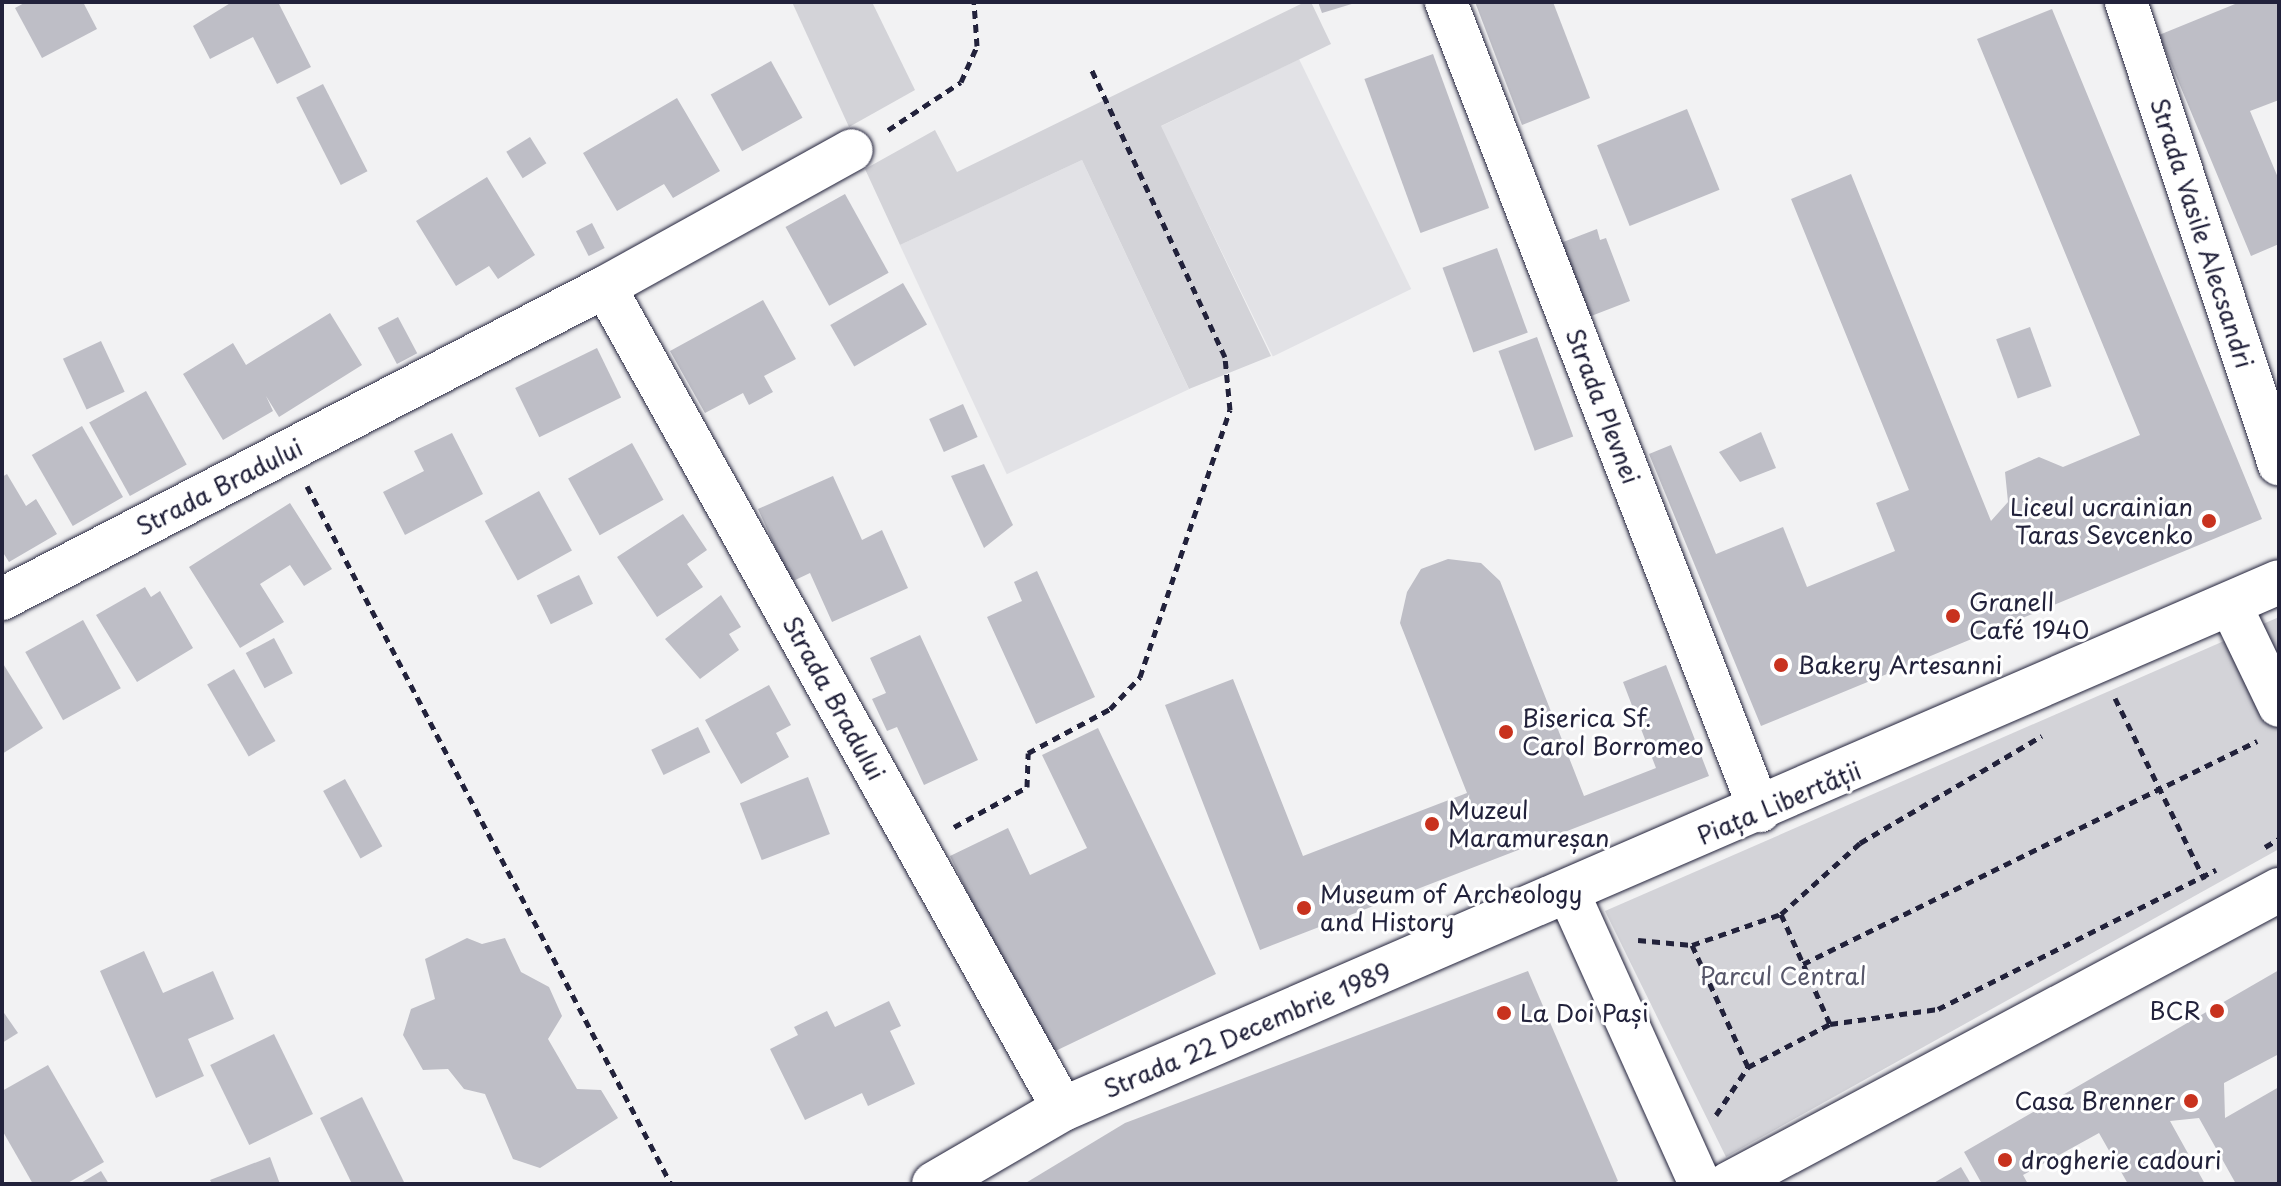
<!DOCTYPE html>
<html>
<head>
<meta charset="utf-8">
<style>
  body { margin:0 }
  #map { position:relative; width:2281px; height:1186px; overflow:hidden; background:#f2f2f3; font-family:"Playpen Sans",sans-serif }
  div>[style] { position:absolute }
  .built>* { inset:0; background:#e2e2e6; transform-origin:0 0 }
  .green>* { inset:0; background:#d3d3d8 }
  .building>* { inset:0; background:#bebec6; transform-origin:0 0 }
  .path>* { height:5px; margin-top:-2.5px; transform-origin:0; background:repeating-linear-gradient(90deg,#22223b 0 8px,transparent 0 14px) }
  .roads { filter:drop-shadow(0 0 2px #22223b) drop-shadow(0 0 2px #22223b) }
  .minor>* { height:42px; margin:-21px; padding:0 21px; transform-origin:21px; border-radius:21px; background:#fff }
  .major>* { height:44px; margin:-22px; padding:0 22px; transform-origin:22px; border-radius:22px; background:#fff }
  .dots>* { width:22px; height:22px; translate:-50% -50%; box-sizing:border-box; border:4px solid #fff; border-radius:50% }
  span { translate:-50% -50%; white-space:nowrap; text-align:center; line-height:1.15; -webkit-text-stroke:6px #fff; paint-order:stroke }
  .street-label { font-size:24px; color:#22223b }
  .poi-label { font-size:24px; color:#22223b }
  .right { translate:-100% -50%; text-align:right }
  .left { translate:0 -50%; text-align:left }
  .park-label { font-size:24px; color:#57576a }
  .frame { position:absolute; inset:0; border:4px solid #22223b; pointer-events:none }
</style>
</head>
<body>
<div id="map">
  <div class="built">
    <div style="left:1299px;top:59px;width:256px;height:154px;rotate:64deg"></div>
    <div style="left:1082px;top:160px;width:253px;height:201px;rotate:65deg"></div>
  </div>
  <div class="green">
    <div style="clip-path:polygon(792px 2px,872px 2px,915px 90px,849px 127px)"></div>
    <div style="clip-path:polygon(1305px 2px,1311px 2px,1331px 44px,1161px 126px,1271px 356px,1189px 389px,1082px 160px,900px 245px,865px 169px,935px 130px,957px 172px)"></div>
    <div style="clip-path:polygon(2279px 617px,2279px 849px,1726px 1157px,1605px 911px)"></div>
  </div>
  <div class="building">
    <div style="clip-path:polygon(26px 2px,83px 2px,97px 29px,42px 58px,15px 8px)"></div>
    <div style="clip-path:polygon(232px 2px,278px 2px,311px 67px,277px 84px,253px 37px,210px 59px,193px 26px)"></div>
    <div style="clip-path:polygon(1318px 2px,1355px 2px,1355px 3px,1322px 13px)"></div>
    <div style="clip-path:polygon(1475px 2px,1553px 2px,1590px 98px,1522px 125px)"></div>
    <div style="clip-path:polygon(2240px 2px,2279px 2px,2279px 100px,2250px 111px,2279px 180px,2279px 244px,2251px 256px,2159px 35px)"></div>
    <div style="clip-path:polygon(2052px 9px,2262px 519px,1761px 726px,1649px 454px,1671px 445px,1716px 554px,1783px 527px,1807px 587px,1895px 551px,1876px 503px,1909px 490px,1791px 199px,1851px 174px,1991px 521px,2008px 502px,2005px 472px,2039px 457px,2063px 467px,2140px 435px,1977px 39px)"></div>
    <div style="left:1433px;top:54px;width:164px;height:73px;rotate:70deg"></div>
    <div style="left:771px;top:61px;width:65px;height:69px;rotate:61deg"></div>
    <div style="left:323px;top:84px;width:98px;height:30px;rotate:63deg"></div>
    <div style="clip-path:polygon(677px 98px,720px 171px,673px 198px,664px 184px,617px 211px,583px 153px)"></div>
    <div style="left:1687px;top:109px;width:87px;height:97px;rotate:68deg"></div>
    <div style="left:530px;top:137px;width:31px;height:28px;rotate:58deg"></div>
    <div style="clip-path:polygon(487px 177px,535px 255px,498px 279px,489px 266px,456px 286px,416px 221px)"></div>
    <div style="left:845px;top:194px;width:90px;height:68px;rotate:61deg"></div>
    <div style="left:592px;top:223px;width:28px;height:18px;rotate:63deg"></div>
    <div style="clip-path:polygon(1597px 229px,1600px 240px,1606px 238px,1630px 301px,1586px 318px,1558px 244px)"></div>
    <div style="left:1497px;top:248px;width:90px;height:58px;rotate:70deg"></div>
    <div style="left:903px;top:283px;width:48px;height:84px;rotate:60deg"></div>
    <div style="clip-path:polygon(763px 300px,796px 359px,764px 376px,773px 392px,749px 405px,743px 393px,705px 413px,670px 351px)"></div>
    <div style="clip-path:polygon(330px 313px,362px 365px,279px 417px,266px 396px,273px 411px,223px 440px,183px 374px,233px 343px,246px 365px)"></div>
    <div style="left:398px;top:317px;width:41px;height:23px;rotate:62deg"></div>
    <div style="left:2030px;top:327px;width:63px;height:36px;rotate:70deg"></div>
    <div style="left:1537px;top:337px;width:106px;height:41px;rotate:70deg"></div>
    <div style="left:101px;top:341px;width:56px;height:42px;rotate:65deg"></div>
    <div style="left:597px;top:348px;width:55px;height:91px;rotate:64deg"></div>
    <div style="left:146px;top:391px;width:84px;height:65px;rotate:61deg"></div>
    <div style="left:963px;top:404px;width:36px;height:37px;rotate:66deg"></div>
    <div style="left:82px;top:426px;width:82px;height:58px;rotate:60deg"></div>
    <div style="clip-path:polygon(1761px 432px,1776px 468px,1740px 482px,1719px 452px)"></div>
    <div style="clip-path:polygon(452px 433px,483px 494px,405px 535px,383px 492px,424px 471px,414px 451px)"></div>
    <div style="left:632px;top:443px;width:65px;height:73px;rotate:61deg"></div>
    <div style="clip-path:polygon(984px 464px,1013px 525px,984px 548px,951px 476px)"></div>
    <div style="clip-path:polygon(7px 474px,26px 506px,36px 499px,57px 534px,9px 562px,2px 551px,2px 477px)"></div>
    <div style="clip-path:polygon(833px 476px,862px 540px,882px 530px,908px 588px,832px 622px,810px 573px,791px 582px,758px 509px)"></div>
    <div style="left:539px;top:491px;width:68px;height:62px;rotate:61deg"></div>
    <div style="clip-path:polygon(290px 503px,332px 569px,304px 586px,290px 565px,260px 584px,284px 622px,240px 648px,189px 567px)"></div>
    <div style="clip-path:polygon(683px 514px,707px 550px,687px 564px,703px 587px,657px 617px,617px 557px)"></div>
    <div style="clip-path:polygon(1448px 559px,1481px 563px,1500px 581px,1584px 796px,1656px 768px,1623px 682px,1666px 665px,1709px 776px,1260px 950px,1165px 705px,1233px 679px,1303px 856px,1467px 793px,1400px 623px,1407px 592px,1421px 569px)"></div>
    <div style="clip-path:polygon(1037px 571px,1095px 697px,1036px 724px,987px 617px,1022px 601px,1014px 582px)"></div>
    <div style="left:579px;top:575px;width:32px;height:47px;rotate:64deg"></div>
    <div style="clip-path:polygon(145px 587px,151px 597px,160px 591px,193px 648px,137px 682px,96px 615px)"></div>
    <div style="clip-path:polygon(721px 595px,741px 627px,729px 634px,739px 650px,700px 679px,665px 639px)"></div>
    <div style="left:83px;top:620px;width:78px;height:66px;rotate:61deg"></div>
    <div style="clip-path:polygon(920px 635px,978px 760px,924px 785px,897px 727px,887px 731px,872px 699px,886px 693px,870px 658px)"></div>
    <div style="left:274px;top:638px;width:40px;height:32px;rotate:62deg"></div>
    <div style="clip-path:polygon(2px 662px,43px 728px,2px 754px)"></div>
    <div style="left:234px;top:669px;width:83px;height:31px;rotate:60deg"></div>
    <div style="clip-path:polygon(769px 685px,791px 725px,776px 733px,789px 757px,741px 784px,705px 720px)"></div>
    <div style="left:698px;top:727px;width:28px;height:52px;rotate:64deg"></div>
    <div style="clip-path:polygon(1098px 728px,1216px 974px,1045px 1056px,950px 856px,1008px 828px,1030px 875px,1087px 848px,1042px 755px)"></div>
    <div style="left:808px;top:777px;width:61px;height:73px;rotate:69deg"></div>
    <div style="left:345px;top:779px;width:77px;height:25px;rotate:61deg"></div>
    <div style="clip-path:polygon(467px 938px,482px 944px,505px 938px,521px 972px,549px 987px,562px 1016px,548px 1039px,577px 1089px,601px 1090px,618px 1118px,540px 1168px,513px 1159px,485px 1094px,464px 1089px,448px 1069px,423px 1070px,403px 1035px,411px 1009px,435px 999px,425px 959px)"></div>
    <div style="clip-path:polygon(144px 951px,163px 993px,213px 971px,234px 1019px,188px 1039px,204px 1076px,156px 1098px,100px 971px)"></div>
    <div style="clip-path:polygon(2279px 970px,2279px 1054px,2224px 1083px,2225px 1118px,2279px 1087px,2279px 1184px,2236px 1184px,2199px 1118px,2170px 1121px,2205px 1184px,2128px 1184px,2099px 1133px,2023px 1175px,2028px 1184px,1982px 1184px,1964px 1152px)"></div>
    <div style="clip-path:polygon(1528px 971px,1618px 1181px,1612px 1184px,1024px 1184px,1125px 1123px)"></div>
    <div style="clip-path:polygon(889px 1001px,901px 1026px,890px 1031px,915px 1084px,868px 1106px,862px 1093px,805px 1120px,770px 1049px,798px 1035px,794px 1027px,827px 1011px,835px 1027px)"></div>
    <div style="clip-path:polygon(2px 1010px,18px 1033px,2px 1043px)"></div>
    <div style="left:274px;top:1034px;width:89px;height:71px;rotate:64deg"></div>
    <div style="clip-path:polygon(48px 1065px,104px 1162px,66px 1184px,33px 1184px,2px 1130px,2px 1091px)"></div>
    <div style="clip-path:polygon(362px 1097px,405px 1184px,352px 1184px,320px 1118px)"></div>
    <div style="clip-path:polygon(270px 1157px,280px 1184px,212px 1184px,210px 1180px)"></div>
    <div style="clip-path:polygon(1961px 1167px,1971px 1184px,1932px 1184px)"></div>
    <div style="clip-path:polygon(101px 1171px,109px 1184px,79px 1184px)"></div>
  </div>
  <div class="path">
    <div style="left:888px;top:130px;width:87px;rotate:-33.3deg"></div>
    <div style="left:961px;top:82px;width:39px;rotate:-66deg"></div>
    <div style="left:977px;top:46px;width:44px;rotate:-93.9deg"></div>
    <div style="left:307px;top:486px;width:787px;rotate:62.46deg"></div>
    <div style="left:2115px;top:698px;width:202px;rotate:63.8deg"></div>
    <div style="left:954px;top:827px;width:83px;rotate:-28.7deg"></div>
    <div style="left:1027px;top:787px;width:34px;rotate:-88deg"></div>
    <div style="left:1028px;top:753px;width:93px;rotate:-28.2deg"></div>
    <div style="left:1110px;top:709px;width:44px;rotate:-46.8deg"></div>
    <div style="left:1140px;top:677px;width:282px;rotate:-71.4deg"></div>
    <div style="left:1230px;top:410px;width:53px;rotate:-95.4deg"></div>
    <div style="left:1225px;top:357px;width:321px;rotate:-114.9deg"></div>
    <div style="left:2265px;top:847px;width:16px;rotate:-30deg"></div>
    <div style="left:1781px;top:914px;width:120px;rotate:66deg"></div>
    <div style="left:1638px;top:940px;width:54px;rotate:5.3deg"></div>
    <div style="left:1692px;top:945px;width:94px;rotate:-19.2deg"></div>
    <div style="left:1781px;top:914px;width:106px;rotate:-41.9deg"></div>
    <div style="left:1860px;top:843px;width:211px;rotate:-30.5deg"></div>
    <div style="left:1692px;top:945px;width:134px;rotate:65.3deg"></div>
    <div style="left:1803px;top:964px;width:506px;rotate:-26.16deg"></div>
    <div style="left:1716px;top:1115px;width:58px;rotate:-56.3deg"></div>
    <div style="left:1748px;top:1067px;width:93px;rotate:-27.7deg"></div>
    <div style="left:1830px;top:1024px;width:109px;rotate:-7.9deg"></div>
    <div style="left:1938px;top:1009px;width:311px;rotate:-26.6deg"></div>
  </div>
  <div class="roads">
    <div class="minor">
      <div style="left:1446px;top:2px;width:868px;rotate:68.79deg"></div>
      <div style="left:2126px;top:2px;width:487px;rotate:71.7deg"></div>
      <div style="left:605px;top:287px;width:941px;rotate:60.87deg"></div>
      <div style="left:2px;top:599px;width:679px;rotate:-27.36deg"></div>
      <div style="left:605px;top:287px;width:282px;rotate:-29deg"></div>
      <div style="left:2230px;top:604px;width:113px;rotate:64.3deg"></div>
      <div style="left:1569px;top:894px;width:318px;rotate:65.7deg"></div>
    </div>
    <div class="major">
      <div style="left:934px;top:1184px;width:149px;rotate:-30.2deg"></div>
      <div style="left:1063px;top:1109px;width:1325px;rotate:-23.43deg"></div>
      <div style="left:1729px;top:1184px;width:624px;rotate:-28.13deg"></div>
    </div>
  </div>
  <div class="dots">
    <div style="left:2209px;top:521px;background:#c8321e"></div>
    <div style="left:1953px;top:616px;background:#c8321e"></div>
    <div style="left:1781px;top:665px;background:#c8321e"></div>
    <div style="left:1506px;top:732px;background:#c8321e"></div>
    <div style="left:1432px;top:824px;background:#c8321e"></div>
    <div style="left:1304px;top:908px;background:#c8321e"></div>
    <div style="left:2217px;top:1011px;background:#c8321e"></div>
    <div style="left:1504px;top:1013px;background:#c8321e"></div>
    <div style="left:2191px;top:1101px;background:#c8321e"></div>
    <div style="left:2005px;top:1160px;background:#c8321e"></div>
  </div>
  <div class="street-label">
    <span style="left:2202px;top:233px;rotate:72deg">Strada Vasile Alecsandri</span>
    <span style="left:1603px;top:406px;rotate:69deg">Strada Plevnei</span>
    <span style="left:219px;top:487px;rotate:-27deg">Strada Bradului</span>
    <span style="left:834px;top:698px;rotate:61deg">Strada Bradului</span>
    <span style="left:1779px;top:803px;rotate:-23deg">Piața Libertății</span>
    <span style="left:1247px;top:1030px;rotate:-23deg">Strada 22 Decembrie 1989</span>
  </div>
  <div class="poi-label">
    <span class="right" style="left:2193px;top:521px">Liceul ucrainian<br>Taras Sevcenko</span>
    <span class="left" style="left:1969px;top:616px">Granell<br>Café 1940</span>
    <span class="left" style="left:1797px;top:665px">Bakery Artesanni</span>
    <span class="left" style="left:1522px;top:732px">Biserica Sf.<br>Carol Borromeo</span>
    <span class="left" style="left:1448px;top:824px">Muzeul<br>Maramureșan</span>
    <span class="left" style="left:1320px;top:908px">Museum of Archeology<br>and History</span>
    <span class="right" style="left:2201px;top:1011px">BCR</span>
    <span class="left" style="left:1520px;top:1013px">La Doi Pași</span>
    <span class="right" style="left:2175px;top:1101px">Casa Brenner</span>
    <span class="left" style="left:2021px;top:1160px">drogherie cadouri</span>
  </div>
  <div class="park-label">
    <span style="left:1783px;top:976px">Parcul Central</span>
  </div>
  <div class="frame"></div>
</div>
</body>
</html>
